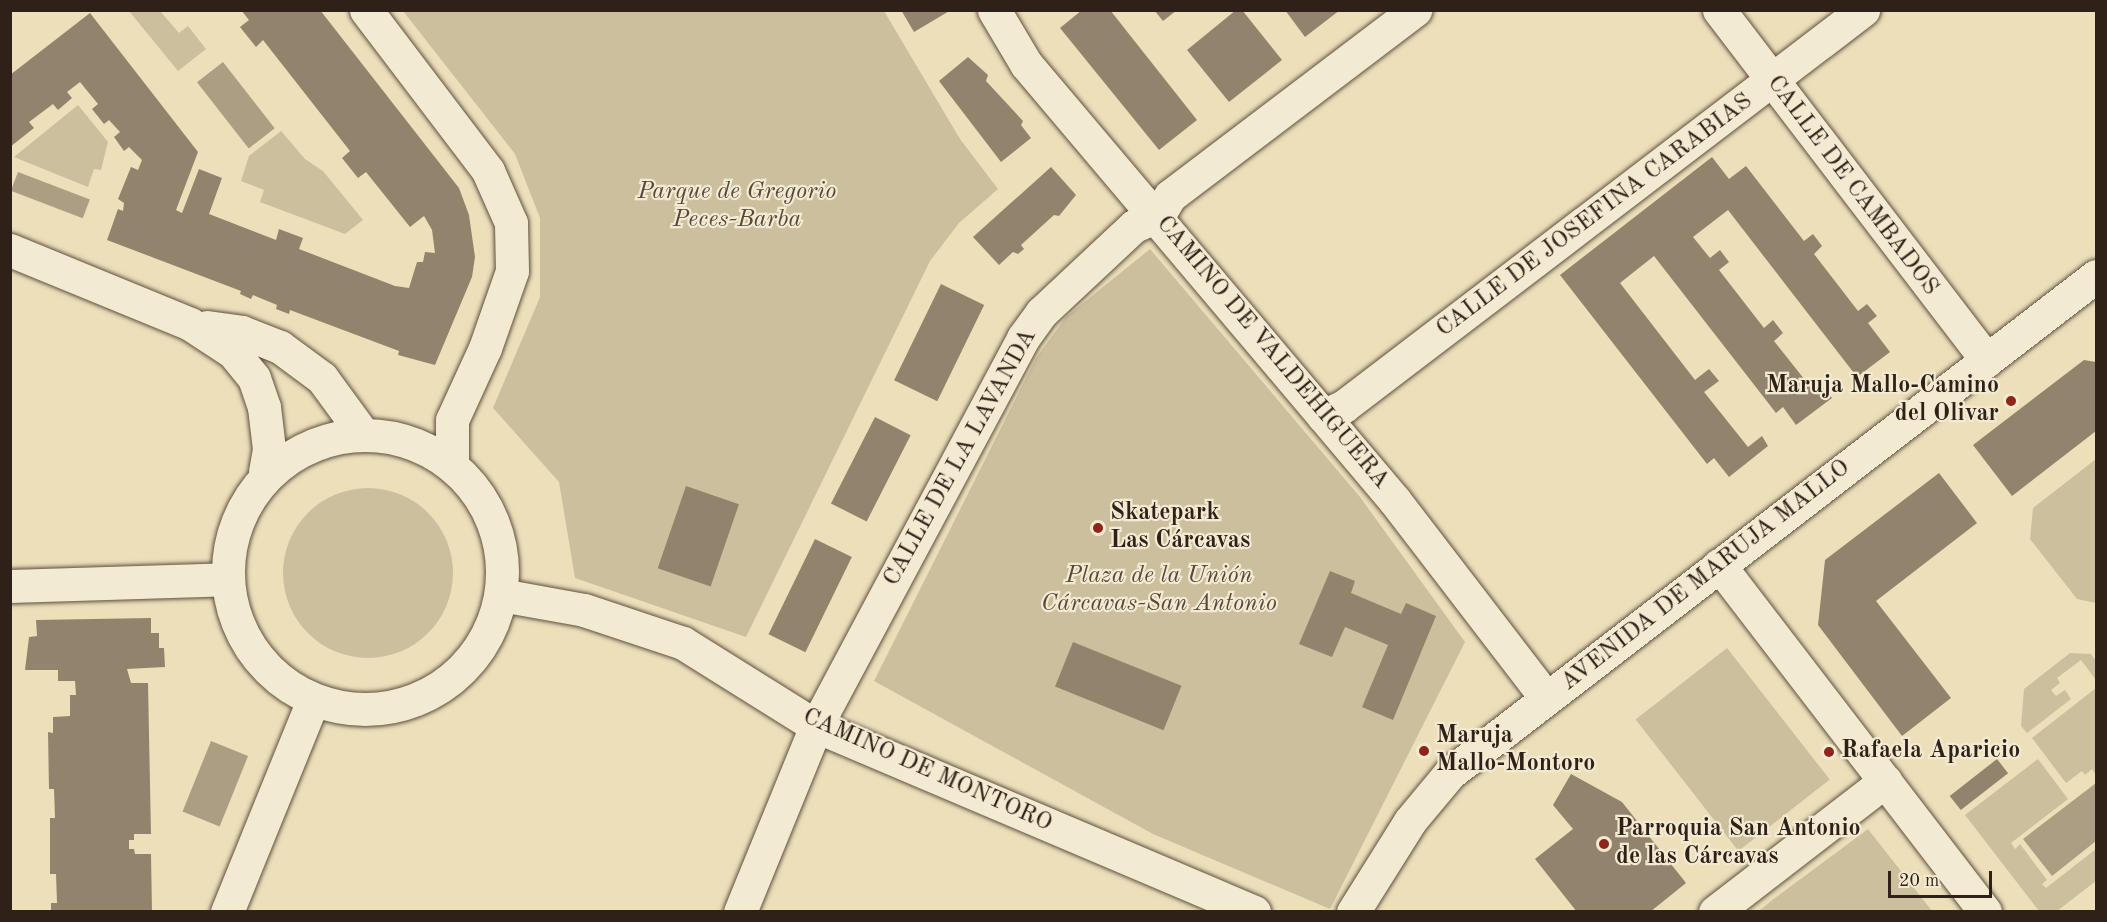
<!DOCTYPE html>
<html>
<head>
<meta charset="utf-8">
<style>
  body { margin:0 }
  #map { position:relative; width:2107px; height:922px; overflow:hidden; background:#ecdfba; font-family:"Old Standard TT",serif }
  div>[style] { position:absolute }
  .green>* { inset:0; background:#ccbf9e; transform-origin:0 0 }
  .round { border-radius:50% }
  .water>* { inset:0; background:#ac9e83; transform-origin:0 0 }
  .building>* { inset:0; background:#92846c; transform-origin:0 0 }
  .roads { filter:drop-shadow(0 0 2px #5f5040) drop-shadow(0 0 2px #5f5040) }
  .minor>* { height:33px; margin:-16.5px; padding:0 16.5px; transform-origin:16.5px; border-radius:16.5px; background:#f3ead2 }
  .minor>.ring { margin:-16.5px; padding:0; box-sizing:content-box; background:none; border:33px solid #f3ead2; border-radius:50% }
  .dots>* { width:16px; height:16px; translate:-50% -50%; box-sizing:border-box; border:3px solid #f3ead2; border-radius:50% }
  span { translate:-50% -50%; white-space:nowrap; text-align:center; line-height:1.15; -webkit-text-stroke:4.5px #f3ead2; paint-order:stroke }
  .street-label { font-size:24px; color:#302118 }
  .park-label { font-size:24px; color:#57483a; font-style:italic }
  .poi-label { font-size:24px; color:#302118; font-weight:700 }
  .right { translate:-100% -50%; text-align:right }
  .left { translate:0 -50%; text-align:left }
  .frame { position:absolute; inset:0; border:12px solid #302118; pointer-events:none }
  .scale { position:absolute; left:1888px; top:871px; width:104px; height:27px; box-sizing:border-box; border:3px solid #302118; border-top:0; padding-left:8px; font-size:18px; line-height:21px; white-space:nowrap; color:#302118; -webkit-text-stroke:4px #f3ead2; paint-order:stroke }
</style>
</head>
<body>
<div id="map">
  <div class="green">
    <div style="clip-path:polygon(129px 11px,160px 11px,179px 33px,188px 26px,206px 49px,178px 71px)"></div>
    <div style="clip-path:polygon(403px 11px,884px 11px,960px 139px,998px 189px,959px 223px,930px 261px,746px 637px,575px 578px,559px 482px,493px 408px,540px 297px,540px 218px,515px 154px)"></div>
    <div style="clip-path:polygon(78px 105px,108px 142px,101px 170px,94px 169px,88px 187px,14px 157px)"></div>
    <div style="clip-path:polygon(281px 131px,305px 159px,323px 171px,363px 220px,345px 234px,260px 202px,264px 190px,241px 181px,249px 156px)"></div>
    <div style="clip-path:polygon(1150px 249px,1360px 497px,1465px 642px,1330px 909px,1153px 834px,874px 681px,1036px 358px,1066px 317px)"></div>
    <div style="clip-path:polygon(2096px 459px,2096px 603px,2077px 599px,2030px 539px,2033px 508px)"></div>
    <div class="round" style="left:283px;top:488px;width:170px;height:170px"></div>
    <div style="left:1727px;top:648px;width:167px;height:116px;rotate:52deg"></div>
    <div style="clip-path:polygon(2070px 653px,2091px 654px,2096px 661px,2096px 680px,2081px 660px,2057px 678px,2060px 683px,2051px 690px,2056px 696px,2065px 690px,2071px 699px,2027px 733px,2021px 726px,2024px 689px)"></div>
    <div style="clip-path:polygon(2096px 688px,2096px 775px,2092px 769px,2085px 775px,2082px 771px,2066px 783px,2032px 738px)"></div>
    <div style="clip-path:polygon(2038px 759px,2068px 799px,2011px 843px,2015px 849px,2020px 844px,2047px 880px,2042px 884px,2046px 888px,2096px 849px,2096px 881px,2057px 911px,2039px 911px,1965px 815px)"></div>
    <div style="clip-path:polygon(1868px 829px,1932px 911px,1759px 911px,1771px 901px)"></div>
  </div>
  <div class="water">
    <div style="left:223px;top:62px;width:84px;height:33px;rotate:52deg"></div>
    <div style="left:18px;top:172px;width:77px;height:20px;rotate:21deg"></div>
    <div style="left:211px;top:741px;width:40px;height:76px;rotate:22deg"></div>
    <div style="clip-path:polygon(2096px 783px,2096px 841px,2052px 876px,2023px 839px)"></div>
  </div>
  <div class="building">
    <div style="clip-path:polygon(241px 10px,320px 10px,459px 188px,469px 215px,475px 257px,472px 277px,435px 365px,398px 355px,399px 351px,290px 310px,289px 314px,276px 309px,277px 305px,253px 295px,251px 299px,240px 294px,241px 291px,107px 240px,118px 209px,123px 211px,124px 203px,118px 199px,131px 167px,138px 170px,142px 160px,129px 147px,124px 151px,114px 137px,120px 132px,109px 120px,104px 124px,92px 109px,98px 104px,80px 82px,67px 92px,72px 98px,58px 110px,53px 104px,29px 122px,34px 128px,10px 147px,10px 75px,90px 13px,198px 152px,176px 210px,182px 213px,199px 169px,222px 178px,209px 214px,276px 240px,279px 229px,303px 238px,299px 249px,395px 286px,409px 288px,417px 262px,423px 262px,425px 252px,435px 253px,432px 230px,424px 216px,410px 227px,366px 172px,358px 178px,342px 158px,350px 151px,263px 40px,256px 47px,240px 27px,249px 20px)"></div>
    <div style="clip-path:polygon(901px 10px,951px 10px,914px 32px)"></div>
    <div style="clip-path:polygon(1082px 10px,1110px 10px,1197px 120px,1159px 150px,1060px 28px)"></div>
    <div style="clip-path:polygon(1154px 10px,1177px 10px,1163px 21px)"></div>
    <div style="clip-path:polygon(1236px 10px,1242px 10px,1282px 60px,1229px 102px,1187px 50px)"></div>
    <div style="clip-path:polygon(1285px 10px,1340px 10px,1305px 37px)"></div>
    <div style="clip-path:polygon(968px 57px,988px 75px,986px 81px,1023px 121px,1021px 125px,1031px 138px,1001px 162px,939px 81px)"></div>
    <div style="clip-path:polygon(1712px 157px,1729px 179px,1746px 166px,1804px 241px,1813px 234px,1822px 246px,1814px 254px,1858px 311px,1867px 304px,1877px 316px,1868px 323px,1890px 352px,1857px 377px,1728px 210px,1693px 237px,1710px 258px,1720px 250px,1729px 262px,1719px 270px,1764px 328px,1773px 320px,1783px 333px,1774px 341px,1816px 394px,1824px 388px,1832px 398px,1796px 425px,1783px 407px,1776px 413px,1654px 256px,1620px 283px,1695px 380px,1709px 369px,1719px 381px,1704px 392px,1748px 447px,1762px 436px,1768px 446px,1729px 477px,1714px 458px,1707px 464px,1560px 275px)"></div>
    <div style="clip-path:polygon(1051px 167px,1076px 195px,1059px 216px,1054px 215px,1021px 245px,1024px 249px,1018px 254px,1013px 252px,999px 265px,973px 237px)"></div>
    <div style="left:941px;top:284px;width:48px;height:107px;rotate:26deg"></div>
    <div style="clip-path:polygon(2084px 360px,2096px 362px,2096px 431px,2012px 496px,1973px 445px)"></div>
    <div style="left:875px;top:417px;width:40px;height:97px;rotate:27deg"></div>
    <div style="clip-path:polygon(1939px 473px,1977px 523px,1876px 601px,1951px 698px,1902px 736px,1818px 625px,1825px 560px)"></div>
    <div style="left:686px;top:486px;width:56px;height:87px;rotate:19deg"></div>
    <div style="left:815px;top:539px;width:41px;height:106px;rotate:26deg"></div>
    <div style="clip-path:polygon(1330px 571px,1355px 581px,1351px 593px,1401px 614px,1406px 603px,1436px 616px,1393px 720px,1362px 707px,1388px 645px,1345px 627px,1332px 657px,1299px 644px)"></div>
    <div style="clip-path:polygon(151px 618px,151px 633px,159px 633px,159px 648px,164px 648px,165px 667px,127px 669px,131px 683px,148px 683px,151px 834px,134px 834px,134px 840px,129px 840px,129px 849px,134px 849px,135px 854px,151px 854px,152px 912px,51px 912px,51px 903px,57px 903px,56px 874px,50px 874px,50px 818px,55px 818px,54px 789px,49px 789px,48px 732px,53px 733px,53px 717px,70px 716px,70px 695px,76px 695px,75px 681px,58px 681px,58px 670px,25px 670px,29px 637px,37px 636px,36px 620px)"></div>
    <div style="left:1073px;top:642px;width:117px;height:48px;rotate:22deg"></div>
    <div style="left:1997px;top:759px;width:18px;height:60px;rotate:52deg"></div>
    <div style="clip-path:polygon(1571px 774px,1622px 802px,1686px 883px,1650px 912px,1577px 912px,1535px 859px,1573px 829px,1553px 805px)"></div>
  </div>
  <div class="roads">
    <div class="minor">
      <div style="left:366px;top:10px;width:202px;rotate:52.8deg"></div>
      <div style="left:488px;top:171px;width:57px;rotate:66.1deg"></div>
      <div style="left:511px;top:223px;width:48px;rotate:88.8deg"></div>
      <div style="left:512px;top:271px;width:82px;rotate:109.3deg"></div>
      <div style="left:485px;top:348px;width:79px;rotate:114.6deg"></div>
      <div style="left:452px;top:420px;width:46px;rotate:90deg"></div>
      <div style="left:994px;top:10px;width:63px;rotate:59.3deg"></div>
      <div style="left:1026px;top:64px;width:572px;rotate:49.82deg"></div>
      <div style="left:1395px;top:501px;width:248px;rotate:52.5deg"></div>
      <div style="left:1719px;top:10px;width:441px;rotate:52.6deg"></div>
      <div style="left:10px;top:250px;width:195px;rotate:22.3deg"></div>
      <div style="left:190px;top:324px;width:51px;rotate:33.1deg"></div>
      <div style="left:233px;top:352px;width:33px;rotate:51deg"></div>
      <div style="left:254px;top:378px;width:31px;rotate:71deg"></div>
      <div style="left:264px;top:407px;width:42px;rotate:83.2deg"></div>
      <div style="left:269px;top:449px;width:23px;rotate:100deg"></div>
      <div style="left:207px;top:327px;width:35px;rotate:8deg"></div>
      <div style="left:242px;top:332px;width:41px;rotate:21.5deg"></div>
      <div style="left:280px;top:347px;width:52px;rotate:36.4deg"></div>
      <div style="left:322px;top:378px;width:69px;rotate:53.8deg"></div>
      <div style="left:1323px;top:416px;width:23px;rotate:-25deg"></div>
      <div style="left:1344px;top:406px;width:653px;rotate:-37.34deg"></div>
      <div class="ring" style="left:228px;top:435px;width:241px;height:241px"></div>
      <div style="left:1719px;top:565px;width:437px;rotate:52.5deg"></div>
      <div style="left:10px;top:586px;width:217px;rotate:-1.8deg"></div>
      <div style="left:501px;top:595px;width:84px;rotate:10.2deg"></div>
      <div style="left:584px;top:610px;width:104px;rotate:18.4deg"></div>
      <div style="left:683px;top:643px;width:157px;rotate:32deg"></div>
      <div style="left:816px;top:726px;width:476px;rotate:23deg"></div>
      <div style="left:227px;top:912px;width:229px;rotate:-67.9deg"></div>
      <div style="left:740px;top:912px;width:201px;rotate:-67.8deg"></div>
      <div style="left:816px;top:726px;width:440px;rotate:-61.9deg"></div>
      <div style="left:1023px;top:338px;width:31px;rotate:-54deg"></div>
      <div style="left:1041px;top:313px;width:127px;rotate:-43.1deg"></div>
      <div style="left:1134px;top:226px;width:26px;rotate:-23deg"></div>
      <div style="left:1158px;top:216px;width:23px;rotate:-59deg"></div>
      <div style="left:1170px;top:196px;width:308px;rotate:-37.2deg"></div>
      <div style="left:1353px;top:912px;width:107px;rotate:-57.9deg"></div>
      <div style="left:1410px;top:821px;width:62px;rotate:-50.2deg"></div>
      <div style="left:1450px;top:773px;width:815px;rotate:-37.57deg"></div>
      <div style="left:1715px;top:912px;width:215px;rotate:-37.6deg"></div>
    </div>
  </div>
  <div class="dots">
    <div style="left:2011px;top:401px;background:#8f2418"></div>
    <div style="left:1098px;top:528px;background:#8f2418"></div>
    <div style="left:1424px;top:751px;background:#8f2418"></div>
    <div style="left:1829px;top:752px;background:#8f2418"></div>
    <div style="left:1604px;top:844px;background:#8f2418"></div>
  </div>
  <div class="street-label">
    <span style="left:1852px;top:186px;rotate:53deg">CALLE DE CAMBADOS</span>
    <span style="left:1595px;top:216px;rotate:-37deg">CALLE DE JOSEFINA CARABIAS</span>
    <span style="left:1272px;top:353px;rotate:50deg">CAMINO DE VALDEHIGUERA</span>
    <span style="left:961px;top:458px;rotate:-61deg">CALLE DE LA LAVANDA</span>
    <span style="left:1706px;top:576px;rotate:-38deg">AVENIDA DE MARUJA MALLO</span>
    <span style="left:927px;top:771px;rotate:24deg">CAMINO DE MONTORO</span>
  </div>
  <div class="park-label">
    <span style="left:737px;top:207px">Parque de Gregorio<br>Peces-Barba</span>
    <span style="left:1159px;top:591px">Plaza de la Unión<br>Cárcavas-San Antonio</span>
  </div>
  <div class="poi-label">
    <span class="right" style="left:1999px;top:401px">Maruja Mallo-Camino<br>del Olivar</span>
    <span class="left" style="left:1110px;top:528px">Skatepark<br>Las Cárcavas</span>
    <span class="left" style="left:1436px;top:751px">Maruja<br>Mallo-Montoro</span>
    <span class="left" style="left:1841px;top:752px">Rafaela Aparicio</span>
    <span class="left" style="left:1616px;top:844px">Parroquia San Antonio<br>de las Cárcavas</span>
  </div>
  <div class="frame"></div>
  <div class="scale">20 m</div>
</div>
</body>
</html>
